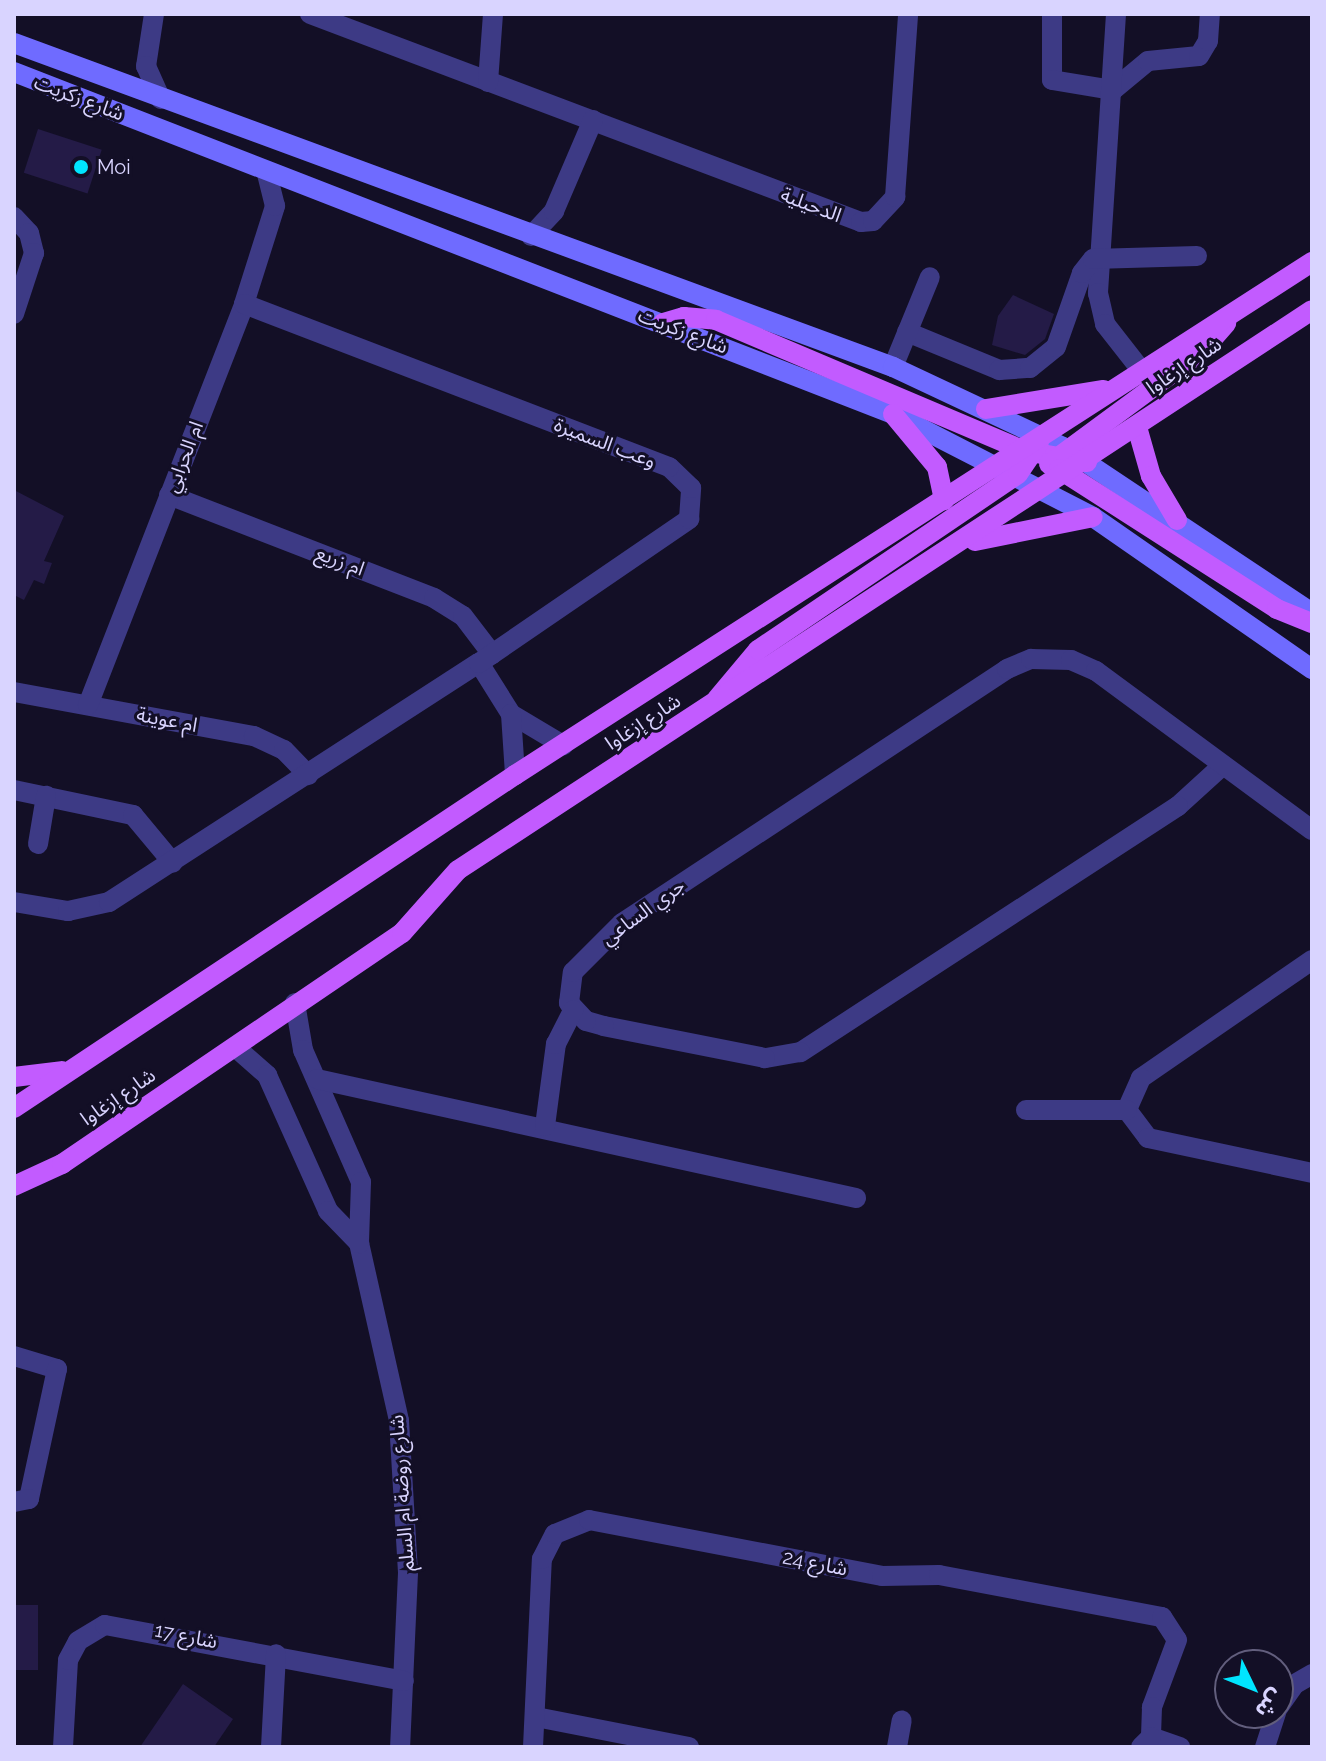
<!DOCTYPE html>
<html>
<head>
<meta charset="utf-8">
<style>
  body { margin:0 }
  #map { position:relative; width:1326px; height:1761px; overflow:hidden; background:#130f26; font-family:Raleway,"Noto Sans Arabic",sans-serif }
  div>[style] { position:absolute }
  .building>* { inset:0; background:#241b47; transform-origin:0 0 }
  .street>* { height:20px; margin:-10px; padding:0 10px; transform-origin:10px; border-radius:10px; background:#3d3a85 }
  .secondary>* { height:20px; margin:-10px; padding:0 10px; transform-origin:10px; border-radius:10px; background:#6f6bff }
  .primary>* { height:20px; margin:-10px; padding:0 10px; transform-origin:10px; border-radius:10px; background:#c25bff }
  .dots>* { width:22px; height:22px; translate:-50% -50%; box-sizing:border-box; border:4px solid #130f26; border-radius:50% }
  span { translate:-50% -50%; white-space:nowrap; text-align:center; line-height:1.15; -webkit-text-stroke:6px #130f26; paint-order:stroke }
  .street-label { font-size:20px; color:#d9d4ff }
  .poi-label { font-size:20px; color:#d9d4ff }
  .left { translate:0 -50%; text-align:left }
  .frame { position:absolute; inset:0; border:16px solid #d9d4ff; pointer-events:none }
  .north { position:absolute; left:1214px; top:1649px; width:80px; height:80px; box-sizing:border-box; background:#130f26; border:2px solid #625e7d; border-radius:50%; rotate:133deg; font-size:22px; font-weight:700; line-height:32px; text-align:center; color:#d9d4ff }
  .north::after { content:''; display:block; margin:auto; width:28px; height:36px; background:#00e5ff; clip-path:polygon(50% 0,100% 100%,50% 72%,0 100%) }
</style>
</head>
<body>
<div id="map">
  <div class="building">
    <div style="left:38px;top:129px;width:67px;height:46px;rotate:18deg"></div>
    <div style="clip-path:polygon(1013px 295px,1054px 314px,1045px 339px,1025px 355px,992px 345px,998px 316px)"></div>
    <div style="clip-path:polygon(14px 490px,64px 516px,44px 561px,52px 563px,44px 584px,34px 580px,24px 600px,14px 595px)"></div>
    <div style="left:14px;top:1605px;width:24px;height:65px"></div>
    <div style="clip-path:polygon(183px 1684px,233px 1719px,214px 1747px,140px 1747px)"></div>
  </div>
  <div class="street">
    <div style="left:154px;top:14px;width:53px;rotate:98.7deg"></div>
    <div style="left:146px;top:66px;width:36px;rotate:66deg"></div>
    <div style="left:310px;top:14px;width:589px;rotate:20.68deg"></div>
    <div style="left:861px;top:222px;width:12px;rotate:-5deg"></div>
    <div style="left:873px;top:221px;width:33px;rotate:-47deg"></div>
    <div style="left:895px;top:197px;width:183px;rotate:-85.9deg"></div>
    <div style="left:1052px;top:14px;width:66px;rotate:90deg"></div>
    <div style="left:1052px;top:80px;width:62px;rotate:9.3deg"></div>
    <div style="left:1113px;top:90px;width:45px;rotate:-39.6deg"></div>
    <div style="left:1148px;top:61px;width:51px;rotate:-5.6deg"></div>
    <div style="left:1199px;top:56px;width:17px;rotate:-59deg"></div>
    <div style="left:1208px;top:41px;width:27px;rotate:-86deg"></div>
    <div style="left:1116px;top:14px;width:280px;rotate:93.7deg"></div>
    <div style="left:1098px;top:293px;width:32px;rotate:77deg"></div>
    <div style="left:1105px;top:324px;width:58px;rotate:52deg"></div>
    <div style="left:488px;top:82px;width:68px;rotate:-85.8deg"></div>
    <div style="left:14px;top:217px;width:22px;rotate:47deg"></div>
    <div style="left:29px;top:233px;width:21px;rotate:76deg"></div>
    <div style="left:34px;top:253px;width:64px;rotate:108.2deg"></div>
    <div style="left:531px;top:236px;width:34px;rotate:-47deg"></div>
    <div style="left:554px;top:211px;width:99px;rotate:-66.8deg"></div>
    <div style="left:907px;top:332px;width:100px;rotate:22.4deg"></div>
    <div style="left:999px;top:370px;width:31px;rotate:-4deg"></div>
    <div style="left:1030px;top:368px;width:33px;rotate:-39deg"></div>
    <div style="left:1056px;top:347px;width:78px;rotate:-70.6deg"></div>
    <div style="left:1082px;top:273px;width:18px;rotate:-52deg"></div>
    <div style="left:1093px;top:259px;width:104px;rotate:-1.7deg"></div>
    <div style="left:893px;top:367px;width:97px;rotate:-67.7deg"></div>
    <div style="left:169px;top:495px;width:284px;rotate:21.2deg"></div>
    <div style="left:434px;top:598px;width:34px;rotate:32deg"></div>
    <div style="left:463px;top:616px;width:48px;rotate:52.7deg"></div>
    <div style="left:479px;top:663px;width:60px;rotate:57.9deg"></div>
    <div style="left:511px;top:714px;width:61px;rotate:30.8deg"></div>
    <div style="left:14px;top:692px;width:244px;rotate:10.4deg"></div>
    <div style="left:254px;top:736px;width:33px;rotate:25deg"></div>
    <div style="left:284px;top:750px;width:35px;rotate:46deg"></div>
    <div style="left:88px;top:705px;width:430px;rotate:-68.7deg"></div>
    <div style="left:244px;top:304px;width:103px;rotate:-72.4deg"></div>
    <div style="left:275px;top:206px;width:36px;rotate:-104deg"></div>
    <div style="left:511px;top:714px;width:61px;rotate:86.2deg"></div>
    <div style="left:1223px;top:765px;width:61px;rotate:137.7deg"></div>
    <div style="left:1178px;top:806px;width:451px;rotate:146.9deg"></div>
    <div style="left:800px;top:1052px;width:36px;rotate:170deg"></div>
    <div style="left:765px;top:1058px;width:164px;rotate:-168.8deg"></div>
    <div style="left:604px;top:1026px;width:19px;rotate:-164deg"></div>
    <div style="left:586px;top:1021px;width:25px;rotate:-133deg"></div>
    <div style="left:569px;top:1003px;width:31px;rotate:-83deg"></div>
    <div style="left:573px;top:972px;width:69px;rotate:-45deg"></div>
    <div style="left:622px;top:923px;width:461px;rotate:-33.4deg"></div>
    <div style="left:1007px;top:669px;width:26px;rotate:-23deg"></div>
    <div style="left:1031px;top:659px;width:40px;rotate:1.4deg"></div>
    <div style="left:1071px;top:660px;width:27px;rotate:24deg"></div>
    <div style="left:1096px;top:671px;width:268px;rotate:36.4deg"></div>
    <div style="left:14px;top:790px;width:122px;rotate:11.9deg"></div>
    <div style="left:133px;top:815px;width:62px;rotate:50.2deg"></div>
    <div style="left:38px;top:844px;width:49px;rotate:-80.5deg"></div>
    <div style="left:14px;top:902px;width:55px;rotate:9.5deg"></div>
    <div style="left:68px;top:911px;width:42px;rotate:-12.4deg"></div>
    <div style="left:109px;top:902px;width:440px;rotate:-32.9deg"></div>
    <div style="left:479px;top:663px;width:255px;rotate:-34.4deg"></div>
    <div style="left:689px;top:519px;width:31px;rotate:-86deg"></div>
    <div style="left:691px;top:488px;width:30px;rotate:-136deg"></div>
    <div style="left:669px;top:467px;width:455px;rotate:-159deg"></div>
    <div style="left:1312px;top:960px;width:208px;rotate:145.4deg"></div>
    <div style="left:1141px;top:1078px;width:35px;rotate:114deg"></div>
    <div style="left:1127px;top:1110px;width:35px;rotate:53deg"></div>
    <div style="left:1148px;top:1138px;width:168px;rotate:12deg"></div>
    <div style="left:295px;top:1003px;width:48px;rotate:80.3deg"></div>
    <div style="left:303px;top:1050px;width:144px;rotate:66.3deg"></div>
    <div style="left:361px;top:1182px;width:61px;rotate:91.9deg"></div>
    <div style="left:359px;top:1243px;width:182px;rotate:77.3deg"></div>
    <div style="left:399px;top:1421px;width:152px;rotate:86.6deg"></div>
    <div style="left:408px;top:1573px;width:174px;rotate:92.6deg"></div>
    <div style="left:235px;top:1047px;width:43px;rotate:41.2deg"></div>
    <div style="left:267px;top:1075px;width:149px;rotate:65.8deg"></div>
    <div style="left:328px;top:1211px;width:45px;rotate:45.9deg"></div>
    <div style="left:317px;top:1079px;width:552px;rotate:12.45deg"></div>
    <div style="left:1026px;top:1110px;width:101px"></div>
    <div style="left:545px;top:1126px;width:83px;rotate:-82.4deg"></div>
    <div style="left:556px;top:1044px;width:38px;rotate:-63deg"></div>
    <div style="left:14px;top:1356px;width:45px;rotate:16.8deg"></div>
    <div style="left:57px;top:1369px;width:133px;rotate:102.2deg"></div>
    <div style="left:29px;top:1499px;width:15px;rotate:169deg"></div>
    <div style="left:1278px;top:1708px;width:29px;rotate:-55deg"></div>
    <div style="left:1295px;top:1684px;width:20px;rotate:-30deg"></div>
    <div style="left:536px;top:1717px;width:156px;rotate:11.1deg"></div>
    <div style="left:1151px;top:1737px;width:31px;rotate:19deg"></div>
    <div style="left:63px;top:1747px;width:87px;rotate:-86.7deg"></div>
    <div style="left:68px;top:1660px;width:21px;rotate:-62deg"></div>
    <div style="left:78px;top:1641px;width:31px;rotate:-31deg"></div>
    <div style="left:105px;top:1625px;width:304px;rotate:10.6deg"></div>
    <div style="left:271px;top:1747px;width:93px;rotate:-86.9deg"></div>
    <div style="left:533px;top:1747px;width:188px;rotate:-87.3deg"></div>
    <div style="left:542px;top:1559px;width:28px;rotate:-63deg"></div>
    <div style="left:555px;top:1534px;width:37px;rotate:-22deg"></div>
    <div style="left:589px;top:1520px;width:298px;rotate:10.8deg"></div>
    <div style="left:882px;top:1576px;width:57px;rotate:-1deg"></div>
    <div style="left:939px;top:1575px;width:227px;rotate:10.7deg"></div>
    <div style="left:1162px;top:1617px;width:27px;rotate:57deg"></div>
    <div style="left:1177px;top:1640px;width:72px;rotate:110.5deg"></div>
    <div style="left:1152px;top:1707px;width:30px;rotate:92deg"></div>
    <div style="left:1151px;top:1737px;width:14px;rotate:135deg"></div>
    <div style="left:897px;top:1747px;width:27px;rotate:-80deg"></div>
    <div style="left:1265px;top:1747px;width:36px;rotate:-72deg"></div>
  </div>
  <div class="secondary">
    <div style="left:14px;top:43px;width:937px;rotate:20.23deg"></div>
    <div style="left:893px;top:367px;width:188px;rotate:25.2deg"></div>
    <div style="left:1063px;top:447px;width:299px;rotate:33.7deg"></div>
    <div style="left:14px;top:72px;width:943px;rotate:21.26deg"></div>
    <div style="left:893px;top:414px;width:225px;rotate:27.2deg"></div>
    <div style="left:1093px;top:517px;width:267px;rotate:34.8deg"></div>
  </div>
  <div class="primary">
    <div style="left:663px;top:323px;width:22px;rotate:-16deg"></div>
    <div style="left:684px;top:317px;width:32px;rotate:5deg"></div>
    <div style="left:716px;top:320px;width:336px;rotate:23deg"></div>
    <div style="left:1025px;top:451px;width:63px;rotate:10.1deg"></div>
    <div style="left:986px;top:409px;width:119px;rotate:-9.2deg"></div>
    <div style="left:893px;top:414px;width:69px;rotate:50.3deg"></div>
    <div style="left:937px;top:467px;width:34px;rotate:78deg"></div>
    <div style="left:1137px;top:427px;width:51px;rotate:74.1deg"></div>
    <div style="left:1151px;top:476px;width:51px;rotate:59.4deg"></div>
    <div style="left:1049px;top:464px;width:190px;rotate:-36.4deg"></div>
    <div style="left:1202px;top:351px;width:37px;rotate:-49deg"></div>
    <div style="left:1059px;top:469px;width:259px;rotate:32.7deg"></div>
    <div style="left:1277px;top:609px;width:38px;rotate:22deg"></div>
    <div style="left:975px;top:541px;width:120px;rotate:-11.5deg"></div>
    <div style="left:717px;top:699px;width:64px;rotate:-50.1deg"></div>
    <div style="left:758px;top:650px;width:314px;rotate:-34.1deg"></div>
    <div style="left:1018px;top:474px;width:37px;rotate:-56deg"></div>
    <div style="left:14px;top:1077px;width:48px;rotate:-7.1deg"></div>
    <div style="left:14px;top:1108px;width:602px;rotate:-33.61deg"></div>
    <div style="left:515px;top:775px;width:948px;rotate:-32.77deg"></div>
    <div style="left:14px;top:1186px;width:53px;rotate:-24.6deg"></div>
    <div style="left:62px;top:1164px;width:411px;rotate:-34.2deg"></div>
    <div style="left:402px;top:933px;width:84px;rotate:-48.4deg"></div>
    <div style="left:458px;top:870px;width:1021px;rotate:-33.25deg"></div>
  </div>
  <div class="dots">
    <div style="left:81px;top:167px;background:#00e5ff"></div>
  </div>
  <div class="street-label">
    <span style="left:79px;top:98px;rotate:21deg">شارع زكريت</span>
    <span style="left:811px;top:205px;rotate:21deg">الدحيلية</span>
    <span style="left:683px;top:331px;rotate:21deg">شارع زكريت</span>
    <span style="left:1184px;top:366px;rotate:-34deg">شارع إزغاوا</span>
    <span style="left:605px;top:443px;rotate:21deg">وعب السميرة</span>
    <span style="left:184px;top:457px;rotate:-69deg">ام الحرابي</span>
    <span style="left:340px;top:561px;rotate:21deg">ام زريع</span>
    <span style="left:167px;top:720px;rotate:11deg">ام عوينة</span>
    <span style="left:643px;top:722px;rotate:-33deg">شارع إزغاوا</span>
    <span style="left:643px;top:912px;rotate:-36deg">جري الساعي</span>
    <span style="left:118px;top:1097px;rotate:-34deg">شارع إزغاوا</span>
    <span style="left:402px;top:1493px;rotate:-94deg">شارع روضة ام السلم</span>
    <span style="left:815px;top:1563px;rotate:11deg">شارع 24</span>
    <span style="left:186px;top:1636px;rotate:11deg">شارع 17</span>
  </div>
  <div class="poi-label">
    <span class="left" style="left:97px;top:167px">Moi</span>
  </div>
  <div class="frame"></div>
  <div class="north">ش</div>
</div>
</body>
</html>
